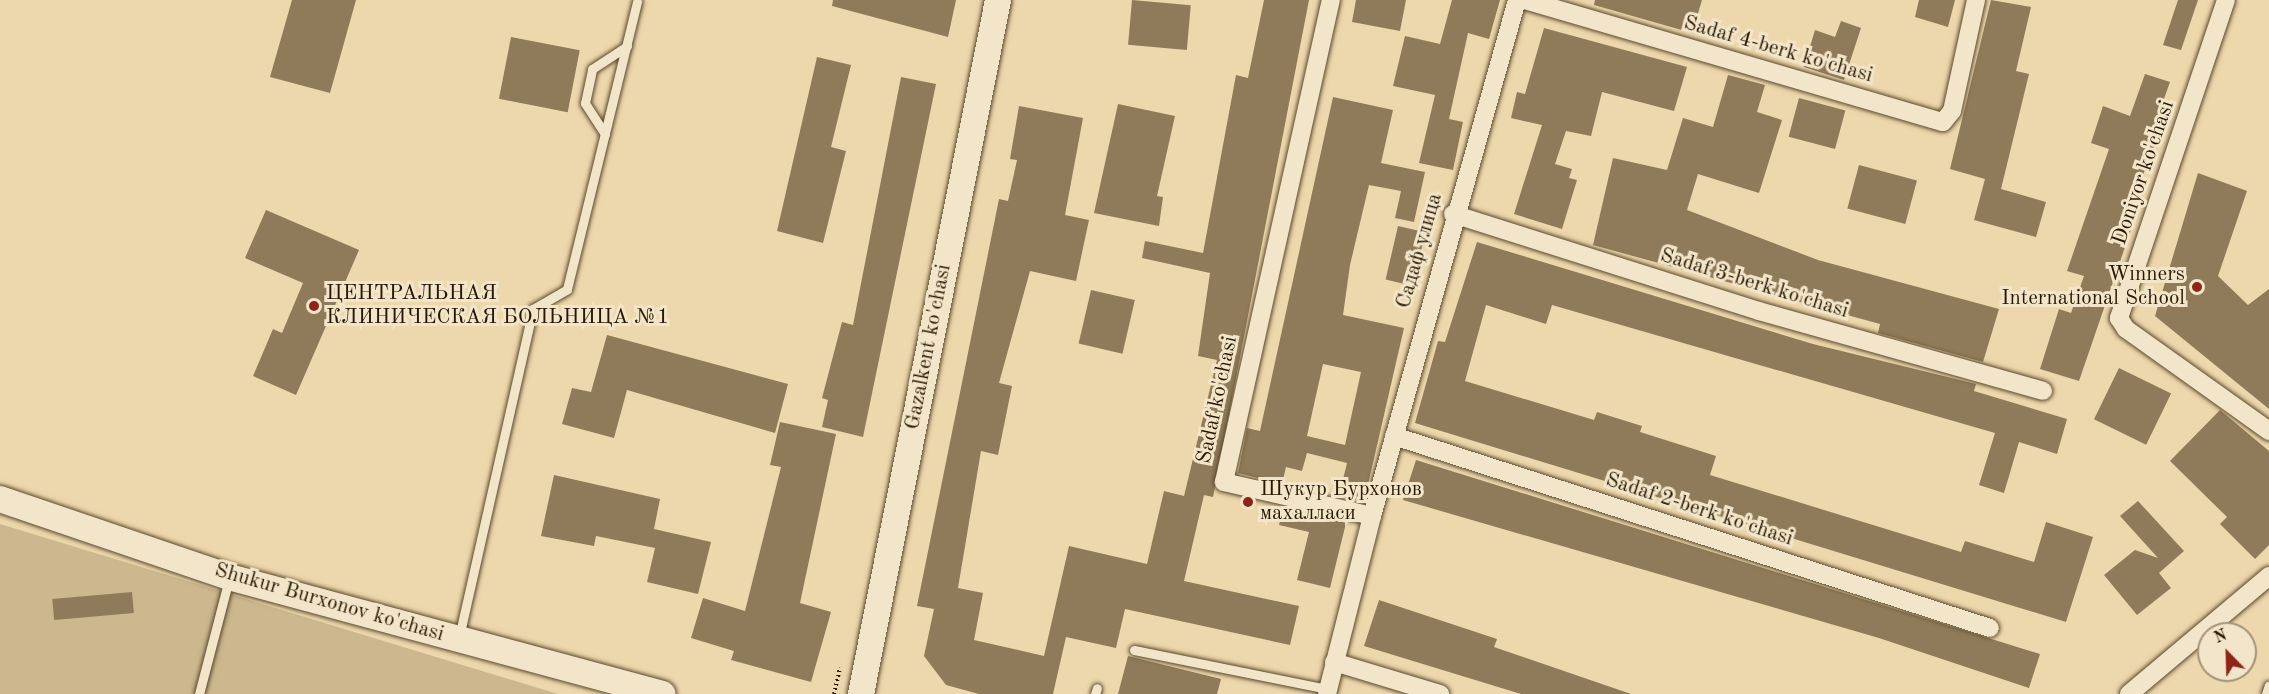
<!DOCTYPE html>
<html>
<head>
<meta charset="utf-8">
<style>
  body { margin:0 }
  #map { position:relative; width:2269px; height:694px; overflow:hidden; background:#edd7ac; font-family:"Old Standard TT",serif }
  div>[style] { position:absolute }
  .green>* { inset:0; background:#ccb78f }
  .building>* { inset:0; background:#8f7b5a; transform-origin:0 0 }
  .path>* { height:4px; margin-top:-2px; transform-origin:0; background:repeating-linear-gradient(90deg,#291801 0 1.5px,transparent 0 4.5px) }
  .roads { filter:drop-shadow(0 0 2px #5a482c) drop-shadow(0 0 2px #5a482c) }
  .lane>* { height:9px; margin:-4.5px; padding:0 4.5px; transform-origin:4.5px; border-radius:4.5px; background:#f3e5c9 }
  .street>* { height:18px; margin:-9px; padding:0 9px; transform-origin:9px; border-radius:9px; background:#f3e5c9 }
  .secondary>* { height:26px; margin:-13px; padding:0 13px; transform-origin:13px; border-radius:13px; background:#f3e5c9 }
  .dots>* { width:16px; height:16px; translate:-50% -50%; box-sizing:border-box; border:3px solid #f3e5c9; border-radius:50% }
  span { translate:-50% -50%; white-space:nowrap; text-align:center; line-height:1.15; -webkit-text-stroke:6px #f3e5c9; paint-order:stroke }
  .street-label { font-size:21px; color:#291801 }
  .poi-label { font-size:21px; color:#291801 }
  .right { translate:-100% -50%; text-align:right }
  .left { translate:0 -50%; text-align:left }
  .north { position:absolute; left:2197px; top:622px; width:60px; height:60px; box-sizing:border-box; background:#f3e5c9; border:2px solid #a29379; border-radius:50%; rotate:337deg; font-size:16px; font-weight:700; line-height:24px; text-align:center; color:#291801 }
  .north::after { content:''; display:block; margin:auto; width:21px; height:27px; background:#8f2418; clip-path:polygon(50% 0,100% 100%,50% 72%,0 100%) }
</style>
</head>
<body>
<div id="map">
  <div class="green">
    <div style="clip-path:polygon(0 524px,558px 694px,0 694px)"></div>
  </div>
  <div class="building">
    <div style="clip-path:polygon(292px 0,356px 0,330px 93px,270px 77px)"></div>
    <div style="clip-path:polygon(833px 0,956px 0,948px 37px,832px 6px)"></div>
    <div style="left:1132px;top:0;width:59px;height:45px;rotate:5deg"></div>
    <div style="clip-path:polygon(1264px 0,1309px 0,1213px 497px,1204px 495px,1184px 581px,1299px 606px,1290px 645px,1125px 609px,1116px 648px,1066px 637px,1053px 694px,979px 694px,946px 685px,924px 656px,934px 609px,917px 606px,999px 199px,1008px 201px,1017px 160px,1010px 159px,1019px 106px,1083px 118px,1065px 215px,1089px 220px,1076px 281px,1030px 271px,999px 383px,1012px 386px,998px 455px,981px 451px,958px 588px,983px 593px,974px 640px,1044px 656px,1069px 546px,1147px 564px,1164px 491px,1184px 496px,1217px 360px,1198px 356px,1210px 273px,1142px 258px,1145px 241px,1203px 253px,1236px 75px,1248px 78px)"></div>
    <div style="clip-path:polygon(1356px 0,1406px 0,1400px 31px,1352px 22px)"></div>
    <div style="clip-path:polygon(1452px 0,1500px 0,1489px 39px,1468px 33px,1449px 119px,1463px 122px,1453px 170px,1419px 163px,1435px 95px,1393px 86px,1405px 36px,1440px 44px)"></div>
    <div style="clip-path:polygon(1595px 0,1702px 0,1692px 33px,1594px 5px)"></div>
    <div style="clip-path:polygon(1919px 0,1955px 0,1948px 27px,1915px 17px)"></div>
    <div style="clip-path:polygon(1991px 0,2031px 7px,2016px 71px,2029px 74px,2001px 189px,2046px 202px,2036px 237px,1974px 220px,1985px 179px,1950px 169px)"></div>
    <div style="clip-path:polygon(2178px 0,2198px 0,2181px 50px,2163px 45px)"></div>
    <div style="clip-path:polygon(1841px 21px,1861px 28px,1844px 80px,1804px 67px,1815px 30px,1835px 37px)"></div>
    <div style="clip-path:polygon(1544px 28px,1687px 67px,1674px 111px,1602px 92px,1591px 136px,1566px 131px,1555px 164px,1572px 169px,1569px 178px,1577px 180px,1562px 229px,1514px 214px,1542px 125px,1511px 118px,1517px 92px,1525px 94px)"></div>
    <div style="left:511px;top:37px;width:70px;height:63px;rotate:11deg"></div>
    <div style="clip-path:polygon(817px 57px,851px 65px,831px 147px,846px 151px,823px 243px,777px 231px)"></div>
    <div style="clip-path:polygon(2145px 74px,2170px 82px,2155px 124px,2162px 126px,2128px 213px,2136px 215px,2079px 381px,2040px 369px,2059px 309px,2071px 313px,2084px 276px,2067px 271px,2109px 149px,2091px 143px,2103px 106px,2130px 116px)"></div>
    <div style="clip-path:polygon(1728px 75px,1765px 85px,1757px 112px,1782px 120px,1759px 193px,1698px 174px,1687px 210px,1818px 260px,1999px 309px,1983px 362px,1878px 333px,1880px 324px,1593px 245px,1613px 158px,1667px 170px,1683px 118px,1713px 127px)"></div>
    <div style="clip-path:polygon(901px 77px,936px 84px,863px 437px,822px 427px,828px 400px,822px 398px,842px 322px,853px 325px)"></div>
    <div style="clip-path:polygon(evenodd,1333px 97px,1393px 110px,1381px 163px,1425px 172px,1414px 222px,1395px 218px,1401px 191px,1369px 185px,1350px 265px,1343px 315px,1404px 328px,1364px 502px,1339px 496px,1347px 463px,1307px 453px,1302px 471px,1286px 467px,1282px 484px,1238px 473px,1247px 428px,1260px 431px,1333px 97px,1323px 364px,1361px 372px,1345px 445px,1307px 436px,1323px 364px)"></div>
    <div style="left:1799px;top:98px;width:48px;height:40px;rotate:15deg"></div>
    <div style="clip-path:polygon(1118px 104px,1175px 116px,1157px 196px,1163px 197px,1159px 226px,1094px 213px)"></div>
    <div style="left:1859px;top:165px;width:60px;height:45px;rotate:15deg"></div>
    <div style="clip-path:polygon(2198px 173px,2247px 191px,2218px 276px,2248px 305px,2269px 289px,2269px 409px,2155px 316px)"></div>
    <div style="clip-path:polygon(266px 210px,359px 250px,296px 395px,253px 376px,273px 329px,282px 333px,303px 283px,245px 258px)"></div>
    <div style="left:1398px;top:226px;width:28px;height:55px;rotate:13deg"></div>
    <div style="clip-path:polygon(1477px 242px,1813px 344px,1976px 384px,1974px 391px,2067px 419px,2057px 454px,2019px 442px,2004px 493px,1979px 485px,1995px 433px,1552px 305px,1546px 324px,1486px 305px,1465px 381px,1594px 420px,1597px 412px,1642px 426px,1640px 432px,1716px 456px,1710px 475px,1961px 552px,1965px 541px,2034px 562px,2046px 522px,2093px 537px,2066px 622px,1415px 423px,1438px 341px,1445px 342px)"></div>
    <div style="left:1091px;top:290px;width:45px;height:55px;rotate:13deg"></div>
    <div style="clip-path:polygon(607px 335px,788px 384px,775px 433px,627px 390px,614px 438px,562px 424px,572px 388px,591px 392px)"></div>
    <div style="left:2119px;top:368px;width:58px;height:57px;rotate:26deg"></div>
    <div style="clip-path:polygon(2220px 410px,2269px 451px,2269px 545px,2255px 559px,2220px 524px,2227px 517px,2170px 461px)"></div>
    <div style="clip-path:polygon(780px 422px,836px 434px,800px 603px,831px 612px,811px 682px,731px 660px,734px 651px,691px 638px,703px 598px,745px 611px,781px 467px,770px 465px)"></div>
    <div style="clip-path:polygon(1416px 460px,2040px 654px,2029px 688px,1879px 638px,1403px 500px)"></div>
    <div style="clip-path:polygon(554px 475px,660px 499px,654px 529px,711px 542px,698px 594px,647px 582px,655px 548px,596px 536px,594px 546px,541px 536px)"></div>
    <div style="clip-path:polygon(2138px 501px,2184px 551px,2159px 573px,2171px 588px,2137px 615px,2104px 575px,2135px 550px,2158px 558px,2120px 516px)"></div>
    <div style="clip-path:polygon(1283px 508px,1346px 523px,1330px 588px,1297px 580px,1309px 532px,1279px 525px)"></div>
    <div style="left:132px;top:592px;width:21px;height:80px;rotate:85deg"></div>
    <div style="clip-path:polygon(1379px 600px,1497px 639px,1494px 647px,1631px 694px,1521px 694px,1364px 646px)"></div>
    <div style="clip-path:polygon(1128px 656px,1221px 679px,1217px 694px,1118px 694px)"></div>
  </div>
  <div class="path">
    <div style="left:834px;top:694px;width:27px;rotate:-77deg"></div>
  </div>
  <div class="roads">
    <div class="lane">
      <div style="left:605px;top:134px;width:37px;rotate:-123deg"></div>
      <div style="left:585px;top:103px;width:35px;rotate:-78deg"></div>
      <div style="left:592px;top:69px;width:42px;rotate:-33.3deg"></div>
      <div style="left:459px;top:637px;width:336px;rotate:-77.3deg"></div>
      <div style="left:533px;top:309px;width:39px;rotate:-30deg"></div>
      <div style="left:567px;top:289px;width:296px;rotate:-76.3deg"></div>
      <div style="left:1134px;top:650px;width:198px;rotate:11.4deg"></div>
      <div style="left:199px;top:694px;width:119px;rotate:-75.4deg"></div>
      <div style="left:1095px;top:694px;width:6px;rotate:-72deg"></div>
      <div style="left:2266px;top:694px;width:9px;rotate:-72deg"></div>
    </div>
    <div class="street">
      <div style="left:1525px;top:0;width:435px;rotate:16.3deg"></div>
      <div style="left:1943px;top:122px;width:14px;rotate:-51deg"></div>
      <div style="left:1952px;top:111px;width:114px;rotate:-77.8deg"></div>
      <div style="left:2226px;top:0;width:336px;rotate:108.6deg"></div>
      <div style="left:2119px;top:318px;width:13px;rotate:58deg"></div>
      <div style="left:2126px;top:329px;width:176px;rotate:35.5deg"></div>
      <div style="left:1453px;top:214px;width:321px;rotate:17.6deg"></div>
      <div style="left:1759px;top:311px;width:295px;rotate:15.7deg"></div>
      <div style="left:1394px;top:436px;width:626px;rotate:17.86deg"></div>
      <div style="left:1372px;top:516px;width:536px;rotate:-74.3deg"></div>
      <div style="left:1334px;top:662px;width:111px;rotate:16.8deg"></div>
      <div style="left:1327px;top:694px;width:184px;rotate:-75.8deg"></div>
      <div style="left:1372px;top:516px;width:152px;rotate:-167.1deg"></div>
      <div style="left:1224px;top:482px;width:494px;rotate:-77.5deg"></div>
      <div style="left:2129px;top:694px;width:183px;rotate:-40.1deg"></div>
    </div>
    <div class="secondary">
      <div style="left:0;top:499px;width:242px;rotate:18.8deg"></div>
      <div style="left:229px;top:577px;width:449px;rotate:15.1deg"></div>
      <div style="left:861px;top:694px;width:707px;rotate:-78.83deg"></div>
    </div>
  </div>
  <div class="dots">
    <div style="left:2197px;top:287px;background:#8f2418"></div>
    <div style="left:314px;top:306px;background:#8f2418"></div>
    <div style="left:1248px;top:502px;background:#8f2418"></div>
  </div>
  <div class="street-label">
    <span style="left:1778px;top:50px;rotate:16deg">Sadaf 4-berk ko'chasi</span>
    <span style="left:2144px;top:173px;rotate:-71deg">Doniyor ko'chasi</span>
    <span style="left:1420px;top:251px;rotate:-74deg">Садаф улица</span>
    <span style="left:1754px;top:284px;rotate:17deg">Sadaf 3-berk ko'chasi</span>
    <span style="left:929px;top:347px;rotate:-79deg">Gazalkent ko'chasi</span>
    <span style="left:1218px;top:400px;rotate:-78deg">Sadaf ko'chasi</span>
    <span style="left:1699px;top:510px;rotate:18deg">Sadaf 2-berk ko'chasi</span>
    <span style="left:329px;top:603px;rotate:16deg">Shukur Burxonov ko'chasi</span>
  </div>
  <div class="poi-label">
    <span class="right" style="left:2185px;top:287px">Winners<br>International School</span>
    <span class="left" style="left:326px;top:306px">ЦЕНТРАЛЬНАЯ<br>КЛИНИЧЕСКАЯ БОЛЬНИЦА №1</span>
    <span class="left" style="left:1260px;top:502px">Шукур Бурхонов<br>махалласи</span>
  </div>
  <div class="north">N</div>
</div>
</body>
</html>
